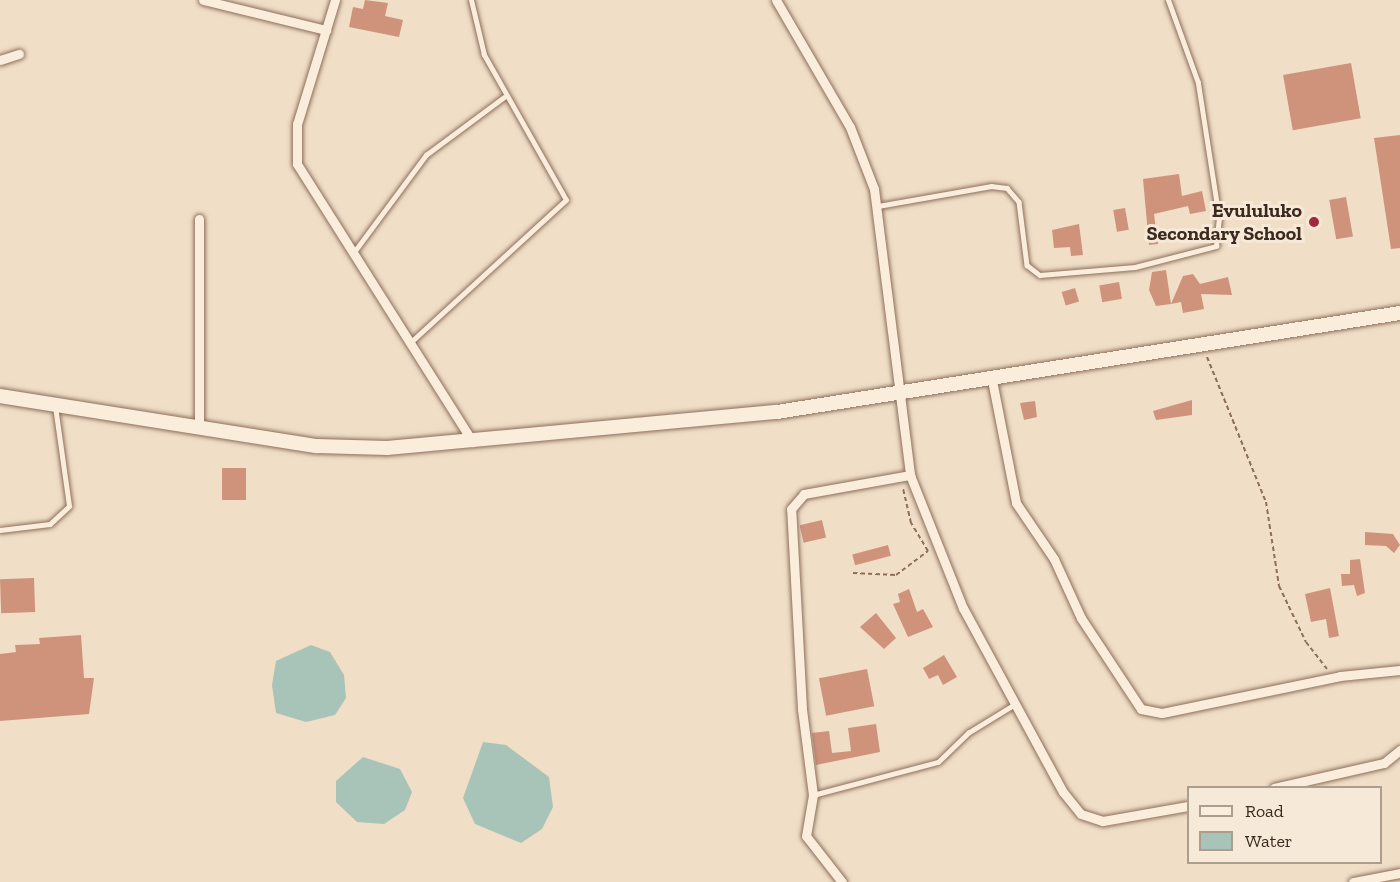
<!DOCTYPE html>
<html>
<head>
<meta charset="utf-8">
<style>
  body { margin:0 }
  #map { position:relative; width:1400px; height:882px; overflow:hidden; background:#f0dec7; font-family:"Zilla Slab",serif }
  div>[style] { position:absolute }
  .water>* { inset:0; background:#a8c4b8 }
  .building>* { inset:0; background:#cf937c; transform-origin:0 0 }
  .path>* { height:2px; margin-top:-1px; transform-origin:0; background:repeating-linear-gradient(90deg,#8d6f5b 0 4.5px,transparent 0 7.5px) }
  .roads { filter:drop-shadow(0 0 2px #8d6f5b) drop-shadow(0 0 2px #8d6f5b) }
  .lane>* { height:4.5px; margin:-2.25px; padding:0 2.25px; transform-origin:2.25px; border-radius:2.25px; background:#faeddb }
  .street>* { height:9px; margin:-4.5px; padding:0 4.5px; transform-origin:4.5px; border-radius:4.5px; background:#faeddb }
  .secondary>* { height:14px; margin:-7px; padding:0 7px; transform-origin:7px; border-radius:7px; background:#faeddb }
  .dots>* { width:16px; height:16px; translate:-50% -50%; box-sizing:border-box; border:3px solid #f7e9d7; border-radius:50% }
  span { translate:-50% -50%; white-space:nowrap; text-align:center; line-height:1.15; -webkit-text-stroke:6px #f7e9d7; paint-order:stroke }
  .poi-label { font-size:20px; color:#3c2a20; font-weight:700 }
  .right { translate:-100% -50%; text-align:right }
  .legend { position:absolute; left:1187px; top:786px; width:195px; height:78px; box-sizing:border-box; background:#f7e9d7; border:2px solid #ac9d8e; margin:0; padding:8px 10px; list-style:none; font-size:18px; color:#3c2a20 }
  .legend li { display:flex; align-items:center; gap:12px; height:30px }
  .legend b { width:30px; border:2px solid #ac9d8e }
</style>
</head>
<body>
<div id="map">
  <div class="water">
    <div style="clip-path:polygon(311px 645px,330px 652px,344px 675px,346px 698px,335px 715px,306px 722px,276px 713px,272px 685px,276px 661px)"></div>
    <div style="clip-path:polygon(483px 742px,506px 745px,549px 777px,553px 807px,542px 829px,521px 843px,475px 824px,463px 798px)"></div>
    <div style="clip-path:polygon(363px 757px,400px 769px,412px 792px,405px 810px,384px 824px,357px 822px,336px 802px,336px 781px)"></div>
  </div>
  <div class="building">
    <div style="clip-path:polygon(365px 0,388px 3px,385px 16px,403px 20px,399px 37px,349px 27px,353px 7px,363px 9px)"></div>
    <div style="left:1351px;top:63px;width:56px;height:69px;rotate:80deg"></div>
    <div style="clip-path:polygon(1400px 135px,1400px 248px,1391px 249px,1374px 138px)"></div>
    <div style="clip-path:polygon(1179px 174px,1182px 196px,1202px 191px,1206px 211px,1190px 214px,1188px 206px,1154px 214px,1158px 244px,1149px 245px,1143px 179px)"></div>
    <div style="left:1346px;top:197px;width:40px;height:17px;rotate:80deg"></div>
    <div style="left:1125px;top:208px;width:22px;height:12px;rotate:80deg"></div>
    <div style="clip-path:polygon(1079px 224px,1083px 255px,1071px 256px,1070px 247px,1054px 248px,1052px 230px)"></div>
    <div style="clip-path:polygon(1166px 270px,1171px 304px,1156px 306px,1149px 290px,1152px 272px)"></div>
    <div style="clip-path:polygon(1193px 274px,1200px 284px,1228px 277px,1232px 295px,1201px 294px,1204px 309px,1183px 313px,1181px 302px,1171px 304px,1183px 276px)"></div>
    <div style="left:1119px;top:282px;width:17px;height:20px;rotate:80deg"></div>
    <div style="left:1075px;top:288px;width:14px;height:14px;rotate:73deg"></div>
    <div style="clip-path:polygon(1192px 400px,1192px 415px,1156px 420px,1153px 411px)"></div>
    <div style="clip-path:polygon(1035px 401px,1037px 417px,1024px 420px,1020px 403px)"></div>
    <div style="left:222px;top:468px;width:24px;height:32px"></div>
    <div style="left:822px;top:520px;width:18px;height:23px;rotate:77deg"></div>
    <div style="clip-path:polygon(1365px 532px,1393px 534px,1400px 545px,1394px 553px,1386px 546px,1365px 545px)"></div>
    <div style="left:888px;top:545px;width:11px;height:37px;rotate:75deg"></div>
    <div style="clip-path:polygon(1360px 559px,1365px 593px,1357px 596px,1354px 585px,1342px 586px,1341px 574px,1350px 574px,1350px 560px)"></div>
    <div style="left:34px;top:578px;width:34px;height:34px;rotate:88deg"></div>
    <div style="clip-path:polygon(1330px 588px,1339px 636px,1329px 638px,1326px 619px,1311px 622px,1305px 594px)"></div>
    <div style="clip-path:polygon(909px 589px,917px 612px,923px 609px,933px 627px,908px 637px,893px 604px,900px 602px,898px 594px)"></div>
    <div style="clip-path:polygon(876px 613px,896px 638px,884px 649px,860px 627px)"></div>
    <div style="clip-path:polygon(81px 635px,84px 678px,94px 678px,89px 714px,0 721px,0 654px,16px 652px,15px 645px,40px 644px,39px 638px)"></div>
    <div style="clip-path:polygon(944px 655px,957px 677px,943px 685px,938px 675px,929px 679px,923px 668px)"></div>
    <div style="left:867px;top:669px;width:38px;height:49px;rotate:79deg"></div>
    <div style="clip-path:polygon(876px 724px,880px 752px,816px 765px,812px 733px,829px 731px,832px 753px,851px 751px,848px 728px)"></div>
  </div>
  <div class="path">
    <div style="left:1207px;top:357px;width:157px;rotate:67.9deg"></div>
    <div style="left:1266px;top:502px;width:85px;rotate:81.2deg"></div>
    <div style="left:1279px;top:586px;width:62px;rotate:64.3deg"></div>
    <div style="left:1306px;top:642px;width:34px;rotate:52deg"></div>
    <div style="left:853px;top:573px;width:43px;rotate:2.7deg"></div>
    <div style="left:896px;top:575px;width:40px;rotate:-37deg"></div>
    <div style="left:928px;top:551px;width:33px;rotate:-121deg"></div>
    <div style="left:911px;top:523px;width:37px;rotate:-103deg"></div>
  </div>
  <div class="roads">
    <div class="lane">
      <div style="left:878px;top:206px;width:115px;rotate:-10deg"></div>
      <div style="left:991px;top:186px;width:16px;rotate:7deg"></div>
      <div style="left:1007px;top:188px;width:18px;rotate:49deg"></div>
      <div style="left:1019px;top:202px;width:64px;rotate:82.8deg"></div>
      <div style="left:1027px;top:265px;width:16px;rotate:38deg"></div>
      <div style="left:1040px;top:275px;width:95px;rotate:-4.8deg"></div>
      <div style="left:1135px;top:267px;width:84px;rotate:-14.5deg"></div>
      <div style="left:1216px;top:246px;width:27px;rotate:-84deg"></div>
      <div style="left:1219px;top:219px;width:138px;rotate:-98.8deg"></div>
      <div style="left:1198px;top:83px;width:88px;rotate:-109.9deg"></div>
      <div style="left:354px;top:252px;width:121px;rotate:-53.4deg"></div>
      <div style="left:426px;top:155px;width:97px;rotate:-36.6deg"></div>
      <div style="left:411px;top:342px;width:210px;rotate:-42.5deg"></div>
      <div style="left:566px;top:200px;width:167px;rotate:-119.5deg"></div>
      <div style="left:484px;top:55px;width:57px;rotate:-103.3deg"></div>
      <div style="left:0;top:530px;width:50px;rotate:-6.8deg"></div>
      <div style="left:50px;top:524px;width:26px;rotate:-43deg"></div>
      <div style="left:69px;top:506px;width:100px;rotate:-98deg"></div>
      <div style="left:813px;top:795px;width:129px;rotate:-14.8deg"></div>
      <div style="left:938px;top:762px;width:42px;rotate:-44deg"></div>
      <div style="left:968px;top:733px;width:55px;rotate:-31.7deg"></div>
    </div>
    <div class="street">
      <div style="left:203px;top:0;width:127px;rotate:13.7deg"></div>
      <div style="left:335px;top:0;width:130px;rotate:107deg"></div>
      <div style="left:297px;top:124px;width:40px;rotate:90deg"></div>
      <div style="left:297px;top:164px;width:329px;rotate:57.7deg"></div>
      <div style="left:776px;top:0;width:147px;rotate:59.8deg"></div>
      <div style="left:850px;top:127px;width:66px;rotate:68.8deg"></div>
      <div style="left:874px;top:189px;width:288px;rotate:82.8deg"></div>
      <div style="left:910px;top:475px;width:143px;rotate:68.3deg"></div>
      <div style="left:963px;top:608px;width:209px;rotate:61.5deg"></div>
      <div style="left:1063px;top:792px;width:28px;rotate:51deg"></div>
      <div style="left:1081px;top:814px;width:23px;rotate:18deg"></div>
      <div style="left:1103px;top:821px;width:86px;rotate:-10deg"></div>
      <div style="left:0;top:60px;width:20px;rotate:-18deg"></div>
      <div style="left:199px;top:219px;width:206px;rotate:90deg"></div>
      <div style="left:991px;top:375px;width:130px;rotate:78.9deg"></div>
      <div style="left:1016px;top:503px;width:68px;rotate:55.8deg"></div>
      <div style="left:1054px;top:559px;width:65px;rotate:65.4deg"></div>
      <div style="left:1081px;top:618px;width:109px;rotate:56.6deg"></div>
      <div style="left:1141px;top:709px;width:21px;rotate:11deg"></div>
      <div style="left:1162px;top:713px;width:182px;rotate:-11.7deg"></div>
      <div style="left:1340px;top:676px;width:60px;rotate:-5.7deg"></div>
      <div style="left:1274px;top:788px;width:113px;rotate:-12.8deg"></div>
      <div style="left:1384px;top:763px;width:21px;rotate:-39deg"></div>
      <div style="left:842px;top:882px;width:58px;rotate:-128deg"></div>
      <div style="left:806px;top:836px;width:42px;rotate:-80.3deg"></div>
      <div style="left:813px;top:795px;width:87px;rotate:-97.3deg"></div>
      <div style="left:802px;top:709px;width:200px;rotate:-93.1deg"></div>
      <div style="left:791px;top:509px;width:20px;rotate:-49deg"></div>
      <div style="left:804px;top:494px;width:108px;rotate:-10.2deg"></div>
      <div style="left:1353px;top:882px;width:48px;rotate:-10.8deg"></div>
    </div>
    <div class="secondary">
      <div style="left:0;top:396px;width:321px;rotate:9deg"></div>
      <div style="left:317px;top:446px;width:70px;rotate:1.6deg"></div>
      <div style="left:387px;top:448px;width:392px;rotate:-5.3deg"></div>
      <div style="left:777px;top:412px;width:631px;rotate:-9.03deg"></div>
    </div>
  </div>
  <div class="dots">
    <div style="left:1314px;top:222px;background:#9e2a3a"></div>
  </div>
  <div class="poi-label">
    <span class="right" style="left:1302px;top:222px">Evululuko<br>Secondary School</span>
  </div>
  <ul class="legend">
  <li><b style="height:8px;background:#faeddb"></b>Road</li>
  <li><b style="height:16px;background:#a8c4b8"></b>Water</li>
  </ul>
</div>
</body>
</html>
